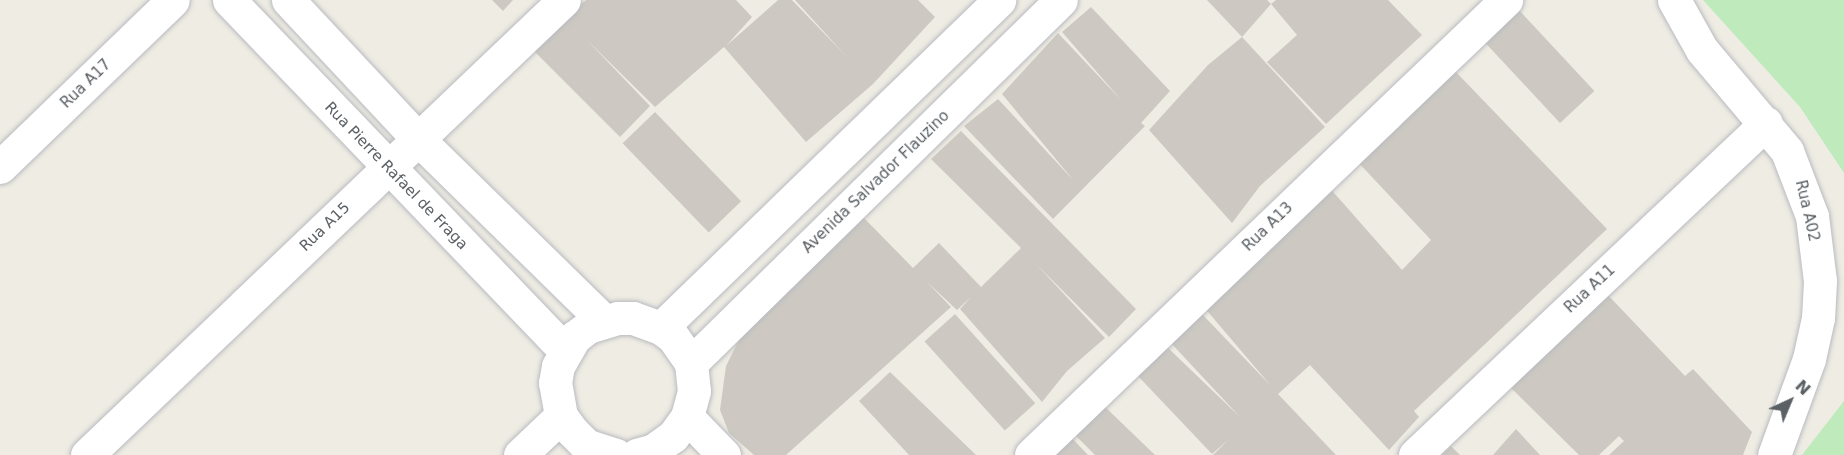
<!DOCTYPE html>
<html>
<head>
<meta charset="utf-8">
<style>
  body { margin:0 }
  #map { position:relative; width:1844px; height:455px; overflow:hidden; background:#efece3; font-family:"DejaVu Sans",sans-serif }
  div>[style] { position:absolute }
  .green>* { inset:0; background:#beeabc }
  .building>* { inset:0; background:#cdc9c2; transform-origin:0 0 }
  .roads { filter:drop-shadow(0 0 2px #b8bbc0) drop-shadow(0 0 2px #b8bbc0) }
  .minor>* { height:33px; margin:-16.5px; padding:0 16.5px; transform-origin:16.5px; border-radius:16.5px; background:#fff }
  span { translate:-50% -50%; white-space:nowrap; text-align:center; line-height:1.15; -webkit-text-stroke:5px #fff; paint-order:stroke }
  .street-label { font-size:15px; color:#5b6065 }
  .north { position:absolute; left:1760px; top:371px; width:60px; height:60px; -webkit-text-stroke:4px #fff; paint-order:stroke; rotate:44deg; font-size:16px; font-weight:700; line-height:24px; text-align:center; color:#5b6065 }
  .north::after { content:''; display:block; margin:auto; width:21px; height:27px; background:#5b6065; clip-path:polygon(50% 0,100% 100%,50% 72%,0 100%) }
</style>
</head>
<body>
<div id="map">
  <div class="green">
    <div style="clip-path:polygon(1703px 0,1844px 0,1844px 173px,1800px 107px)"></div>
    <div style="clip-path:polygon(1844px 401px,1844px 455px,1802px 455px)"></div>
  </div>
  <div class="building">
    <div style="clip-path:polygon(492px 0,513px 0,503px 11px)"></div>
    <div style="clip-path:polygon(586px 0,736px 0,752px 17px,726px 46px,778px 0,792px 0,846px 56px,795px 0,918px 0,935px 17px,873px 84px,806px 142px,724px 47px,655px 107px,587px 40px,650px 106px,620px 137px,530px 47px)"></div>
    <div style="clip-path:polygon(1207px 0,1267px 0,1271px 4px,1242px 37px,1325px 127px,1260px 186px,1232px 223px,1149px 130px,1208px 65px,1242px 37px)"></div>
    <div style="clip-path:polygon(1276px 0,1388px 0,1422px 35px,1326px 124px,1267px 62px,1297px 35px,1271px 4px)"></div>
    <div style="clip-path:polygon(1091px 7px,1170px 91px,1141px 123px,1145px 126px,1053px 219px,964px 126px,998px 99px,1074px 181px,1002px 94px,1058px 33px,1122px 101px,1062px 32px)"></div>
    <div style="left:1518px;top:9px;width:112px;height:47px;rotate:47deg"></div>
    <div style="clip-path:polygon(1454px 70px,1607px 229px,1414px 411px,1419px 417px,1389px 450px,1310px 365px,1278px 394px,1336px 455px,1213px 455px,1228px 440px,1212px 454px,1137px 375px,1167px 347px,1240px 417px,1170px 342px,1200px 312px,1271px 386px,1203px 306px,1328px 186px,1402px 270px,1431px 240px,1356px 160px)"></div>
    <div style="left:655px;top:112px;width:124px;height:45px;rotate:46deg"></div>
    <div style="clip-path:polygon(961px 131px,1136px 309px,1109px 337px,1036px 264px,1105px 338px,1067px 371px,1042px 402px,960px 309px,971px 297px,957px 310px,927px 282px,951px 307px,786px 455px,754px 455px,729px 433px,720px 410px,726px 366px,744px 330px,864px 218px,913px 268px,939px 243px,981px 287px,1021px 248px,931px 159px)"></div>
    <div style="clip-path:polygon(1607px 294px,1685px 376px,1693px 369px,1752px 432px,1743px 455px,1609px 455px,1624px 441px,1619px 436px,1599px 455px,1579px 455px,1511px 388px)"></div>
    <div style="left:955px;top:314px;width:120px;height:41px;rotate:48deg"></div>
    <div style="clip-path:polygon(890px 372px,976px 455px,909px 455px,859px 401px)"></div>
    <div style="clip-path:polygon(1102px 404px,1155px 455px,1095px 455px,1072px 432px)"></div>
    <div style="clip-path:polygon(1516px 429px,1540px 455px,1493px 455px)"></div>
    <div style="clip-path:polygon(1069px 435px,1088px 455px,1049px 455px)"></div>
    <div style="clip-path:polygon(1451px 446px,1460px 455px,1442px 455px)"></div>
  </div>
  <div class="roads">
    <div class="minor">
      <div style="left:229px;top:0;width:485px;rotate:46.2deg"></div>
      <div style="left:288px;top:0;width:189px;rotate:46.9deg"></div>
      <div style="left:417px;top:138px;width:260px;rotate:44.4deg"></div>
      <div style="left:1674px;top:0;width:57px;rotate:60.8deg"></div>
      <div style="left:1702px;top:50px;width:132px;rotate:49.9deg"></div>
      <div style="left:1787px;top:151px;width:70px;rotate:69deg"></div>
      <div style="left:1812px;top:216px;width:65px;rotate:83deg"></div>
      <div style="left:1820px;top:281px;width:37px;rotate:93deg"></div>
      <div style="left:1818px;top:318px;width:42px;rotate:102.4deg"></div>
      <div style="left:1809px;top:359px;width:102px;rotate:110deg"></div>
      <div style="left:0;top:167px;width:240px;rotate:-44deg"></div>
      <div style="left:661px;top:328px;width:471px;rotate:-44.1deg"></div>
      <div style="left:691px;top:363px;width:518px;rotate:-44.45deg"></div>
      <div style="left:687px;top:417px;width:53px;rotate:45.8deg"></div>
      <div style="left:87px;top:455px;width:659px;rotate:-43.65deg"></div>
      <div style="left:520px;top:455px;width:57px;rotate:-43.6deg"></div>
      <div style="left:616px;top:455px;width:32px;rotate:-162deg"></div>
      <div style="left:586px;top:445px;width:20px;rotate:-135deg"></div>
      <div style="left:572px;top:431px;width:19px;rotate:-126deg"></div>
      <div style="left:561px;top:416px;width:34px;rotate:-100deg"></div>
      <div style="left:555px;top:383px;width:17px;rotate:-80deg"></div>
      <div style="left:558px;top:366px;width:34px;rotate:-60deg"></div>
      <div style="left:575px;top:337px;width:16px;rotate:-38deg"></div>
      <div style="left:588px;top:327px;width:31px;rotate:-17deg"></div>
      <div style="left:618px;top:318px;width:15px"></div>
      <div style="left:633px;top:318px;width:30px;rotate:20deg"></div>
      <div style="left:661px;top:328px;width:15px;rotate:37deg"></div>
      <div style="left:673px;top:337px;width:32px;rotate:55deg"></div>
      <div style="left:691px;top:363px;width:28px;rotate:84deg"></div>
      <div style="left:694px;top:391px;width:27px;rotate:105deg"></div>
      <div style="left:687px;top:417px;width:24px;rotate:126deg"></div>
      <div style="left:673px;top:436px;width:24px;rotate:144deg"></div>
      <div style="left:654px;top:450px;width:18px;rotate:164deg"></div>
      <div style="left:1031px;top:455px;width:658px;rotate:-43.77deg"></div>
      <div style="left:1415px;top:455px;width:483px;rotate:-43.4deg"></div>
    </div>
  </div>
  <div class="street-label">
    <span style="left:86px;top:84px;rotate:-44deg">Rua A17</span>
    <span style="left:396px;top:176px;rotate:46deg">Rua Pierre Rafael de Fraga</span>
    <span style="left:876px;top:182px;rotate:-44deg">Avenida Salvador Flauzino</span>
    <span style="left:1807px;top:211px;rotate:77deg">Rua A02</span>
    <span style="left:325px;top:227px;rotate:-44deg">Rua A15</span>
    <span style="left:1268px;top:227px;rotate:-44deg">Rua A13</span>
    <span style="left:1590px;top:289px;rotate:-43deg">Rua A11</span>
  </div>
  <div class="north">N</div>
</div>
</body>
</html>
